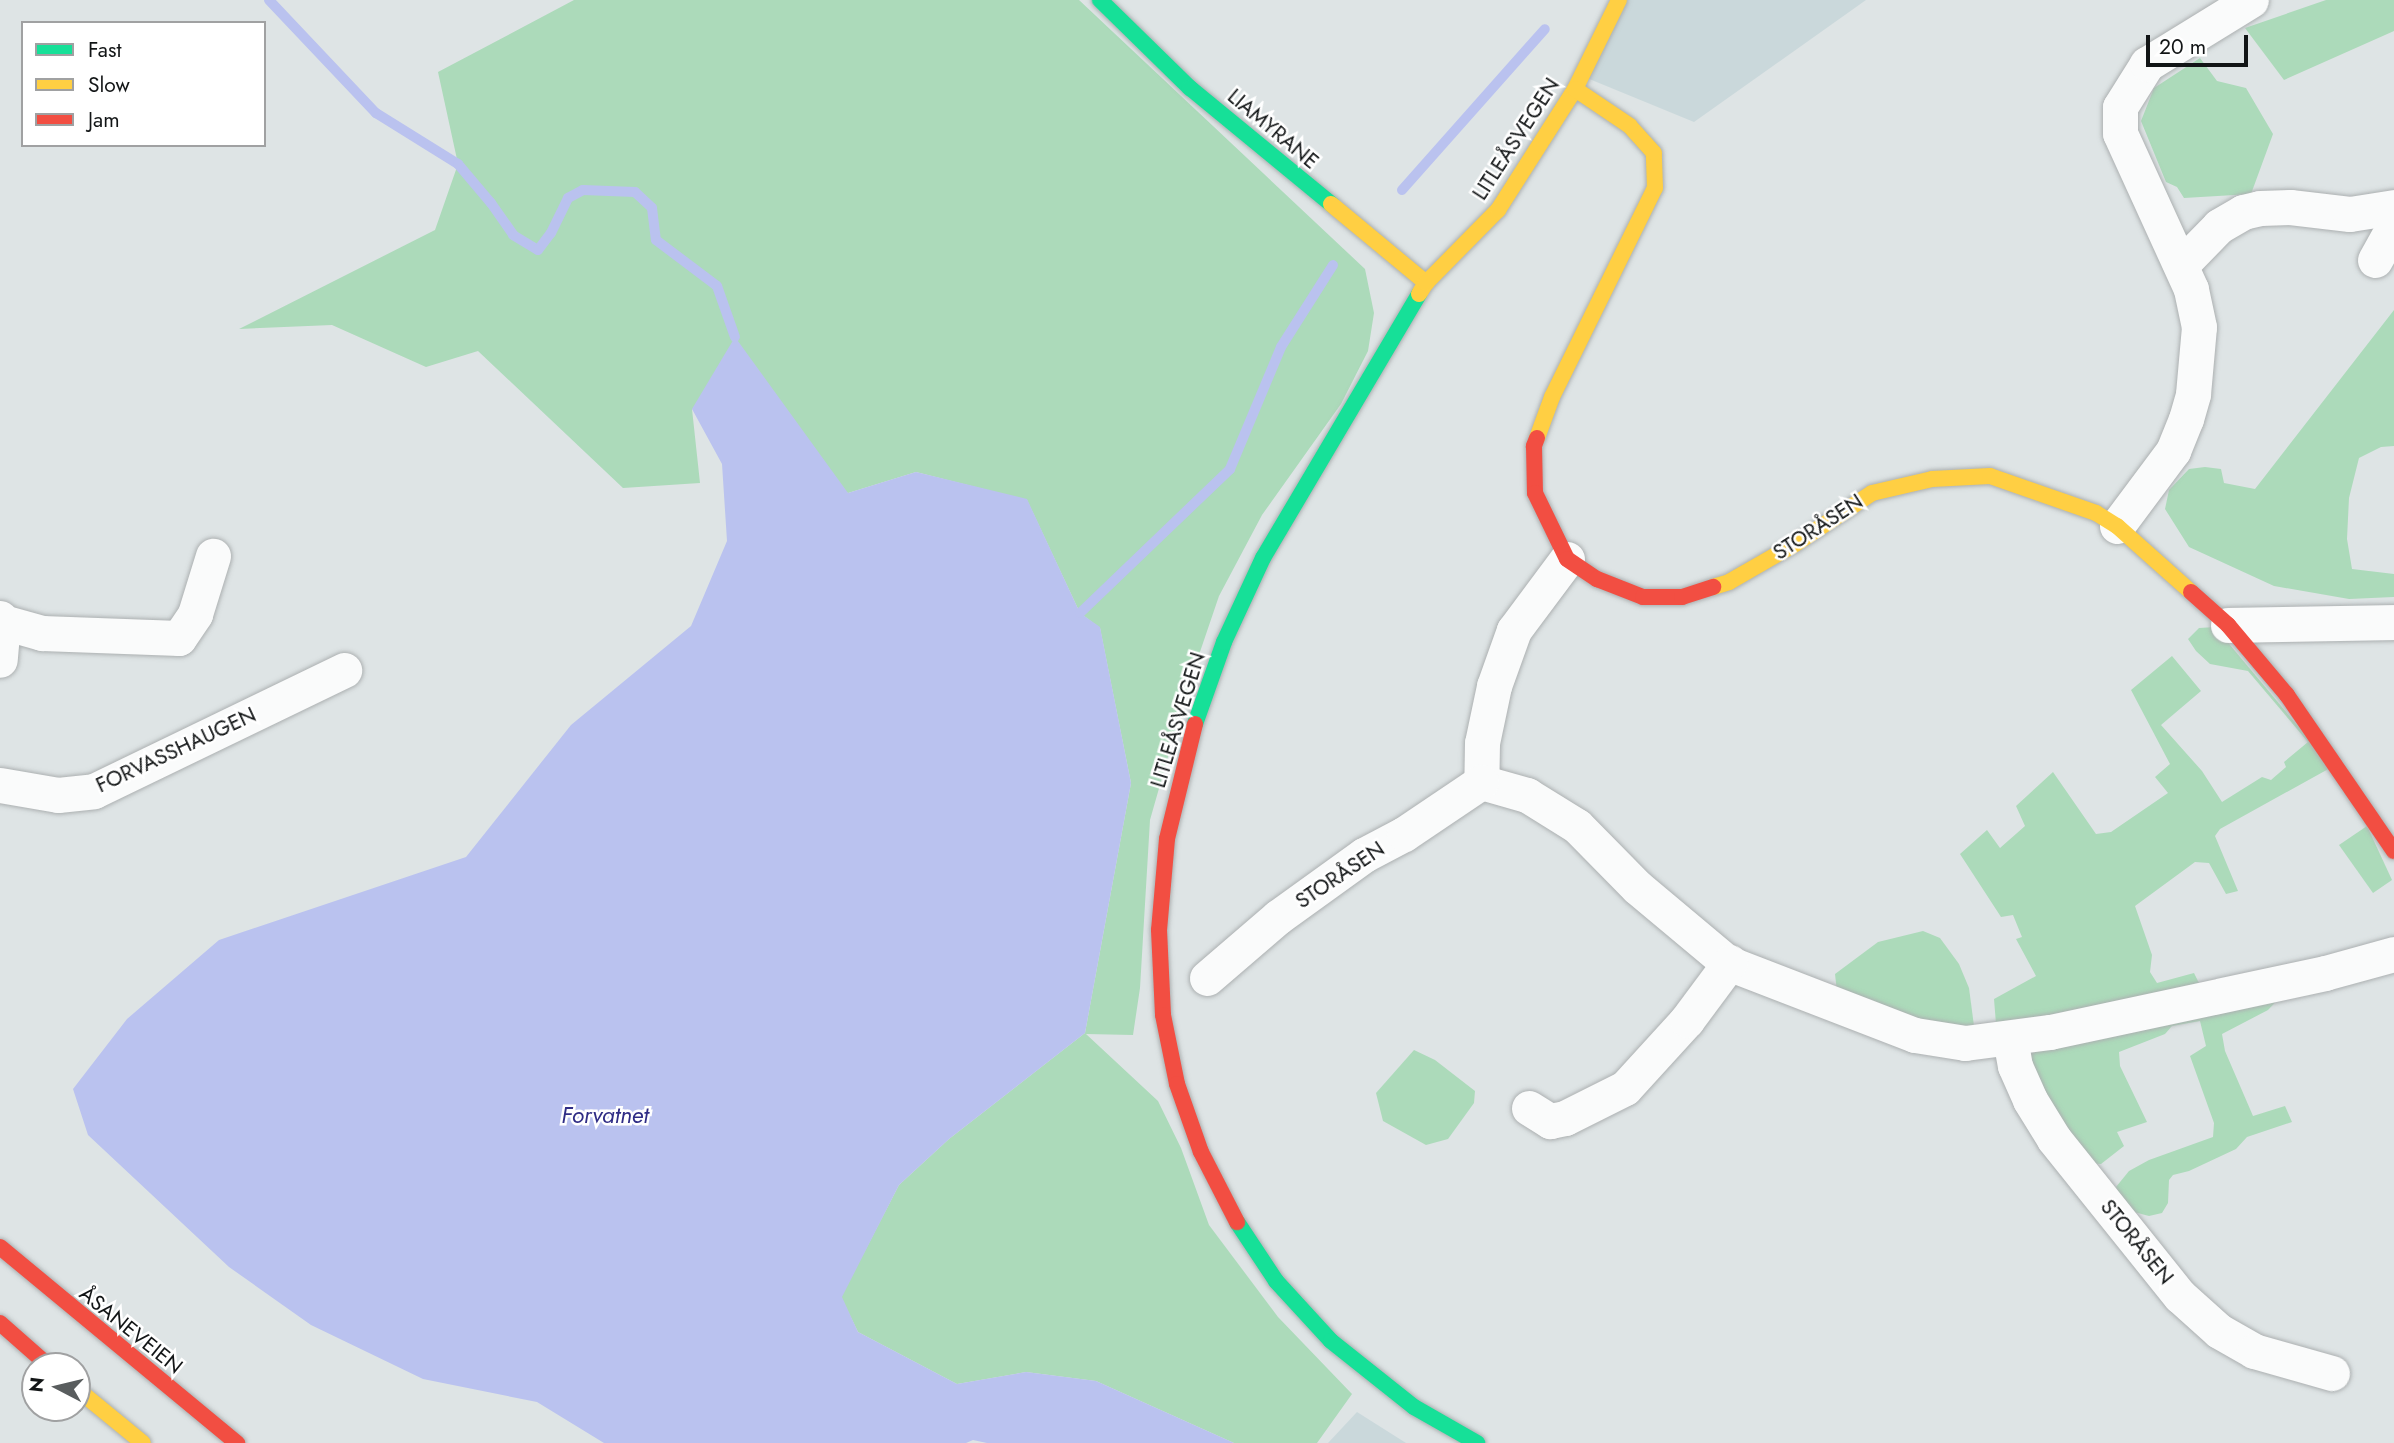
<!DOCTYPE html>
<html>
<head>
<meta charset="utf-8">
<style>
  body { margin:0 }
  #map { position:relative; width:2394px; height:1443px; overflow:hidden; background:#dee4e5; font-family:Jost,sans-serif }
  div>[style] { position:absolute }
  .built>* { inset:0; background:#cad8db }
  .green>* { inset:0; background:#acdaba }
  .water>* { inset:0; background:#bac2ef }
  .stream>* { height:10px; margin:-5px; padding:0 5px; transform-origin:5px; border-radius:5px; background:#bac2ef }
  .roads { filter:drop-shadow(0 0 2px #acb0b1) drop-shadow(0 0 2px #acb0b1) }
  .street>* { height:35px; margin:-17.5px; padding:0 17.5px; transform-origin:17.5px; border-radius:17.5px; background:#fafbfb }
  .fast>* { height:16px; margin:-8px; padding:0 8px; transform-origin:8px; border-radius:8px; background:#16e098 }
  .slow>* { height:16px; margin:-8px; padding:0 8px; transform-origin:8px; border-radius:8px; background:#ffcf43 }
  .jam>* { height:16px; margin:-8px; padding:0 8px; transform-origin:8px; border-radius:8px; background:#f24e42 }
  span { translate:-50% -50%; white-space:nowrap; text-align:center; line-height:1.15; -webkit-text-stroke:5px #fff; paint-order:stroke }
  .street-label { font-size:21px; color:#121516 }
  .water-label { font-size:23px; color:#2f2c85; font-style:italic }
  .legend { position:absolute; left:21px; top:21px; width:245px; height:126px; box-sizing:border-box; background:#fff; border:2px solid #a0a1a2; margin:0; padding:9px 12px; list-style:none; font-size:21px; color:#121516 }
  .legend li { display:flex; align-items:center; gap:14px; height:35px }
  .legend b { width:35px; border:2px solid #a0a1a2 }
  .north { position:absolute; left:21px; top:1352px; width:70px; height:70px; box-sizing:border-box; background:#fff; border:2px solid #a0a1a2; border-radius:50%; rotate:277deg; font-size:19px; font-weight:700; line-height:28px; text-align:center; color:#121516 }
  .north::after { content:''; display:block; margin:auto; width:24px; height:32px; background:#595d5e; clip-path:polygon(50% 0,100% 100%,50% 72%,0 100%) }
  .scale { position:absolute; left:2146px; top:35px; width:102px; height:32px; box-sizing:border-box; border:4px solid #121516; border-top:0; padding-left:9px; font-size:21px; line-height:24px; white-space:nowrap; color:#121516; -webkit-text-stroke:5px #fff; paint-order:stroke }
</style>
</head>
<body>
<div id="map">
  <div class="built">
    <div style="clip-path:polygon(1611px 0,1866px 0,1694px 122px,1582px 76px)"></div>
    <div style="clip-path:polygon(1357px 1412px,1406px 1443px,1328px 1443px)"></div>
  </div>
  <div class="green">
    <div style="clip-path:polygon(574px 0,1079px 0,1365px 269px,1374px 313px,1368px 351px,1341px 404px,1262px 515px,1219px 596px,1187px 690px,1150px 820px,1140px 988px,1133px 1035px,1086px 1034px,1158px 1101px,1181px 1148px,1209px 1225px,1278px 1317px,1352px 1394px,1317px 1443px,1234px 1443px,1096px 1381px,1026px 1372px,957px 1384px,858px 1332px,841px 1297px,899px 1185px,949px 1139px,1085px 1033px,1131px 783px,1100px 628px,1080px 613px,1027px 500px,916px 472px,848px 493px,692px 409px,700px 483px,623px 488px,478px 351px,426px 367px,332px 325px,239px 329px,435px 230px,458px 164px,438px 72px)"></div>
    <div style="clip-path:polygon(2326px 0,2394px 0,2394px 31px,2284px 80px,2245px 28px)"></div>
    <div style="clip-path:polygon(2200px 58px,2217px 81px,2246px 88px,2273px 134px,2251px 194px,2184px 198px,2177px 187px,2166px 182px,2141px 121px,2154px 88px)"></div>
    <div style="clip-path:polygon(2394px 310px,2394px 446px,2381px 447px,2359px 458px,2349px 498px,2347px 539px,2352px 569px,2394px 574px,2394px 597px,2349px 599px,2274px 586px,2189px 547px,2165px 509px,2169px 490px,2189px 469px,2205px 467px,2221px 469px,2224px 483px,2255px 489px)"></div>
    <div style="clip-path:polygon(2215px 627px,2332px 767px,2220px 829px,2215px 836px,2238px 891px,2226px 894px,2209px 863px,2195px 862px,2135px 906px,2152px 955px,2150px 972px,2157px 983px,2194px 973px,2199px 983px,2147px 998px,1996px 1024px,1994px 999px,2036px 976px,2016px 939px,2022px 937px,2013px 915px,2001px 917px,1960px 854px,1987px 830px,2000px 848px,2025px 826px,2016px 806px,2053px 772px,2096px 834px,2111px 832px,2168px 793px,2155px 777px,2170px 764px,2131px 690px,2172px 656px,2201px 691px,2161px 725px,2202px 771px,2222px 802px,2262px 777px,2271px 780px,2286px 767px,2284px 762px,2308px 742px,2248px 671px,2210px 664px,2196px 651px,2188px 639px,2199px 628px)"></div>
    <div style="clip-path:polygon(2367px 826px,2392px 880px,2373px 893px,2339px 845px)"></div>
    <div style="clip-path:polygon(1923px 931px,1940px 938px,1959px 964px,1969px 988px,1974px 1026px,1939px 1030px,1837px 992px,1835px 974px,1878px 942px)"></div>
    <div style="clip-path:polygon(2286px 991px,2268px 1010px,2222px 1034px,2225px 1051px,2253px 1116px,2285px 1106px,2292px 1122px,2247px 1137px,2236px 1149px,2189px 1171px,2173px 1175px,2169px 1180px,2168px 1203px,2162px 1213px,2149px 1216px,2134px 1212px,2120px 1200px,2116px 1187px,2129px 1171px,2149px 1160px,2213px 1137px,2214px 1123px,2190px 1056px,2206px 1046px,2200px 1021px,2172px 1026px,2165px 1034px,2119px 1052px,2120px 1066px,2147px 1122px,2117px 1132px,2124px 1146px,2101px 1164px,2087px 1163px,2034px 1079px,2030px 1052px)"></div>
    <div style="clip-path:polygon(1414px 1050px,1435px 1060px,1475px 1091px,1474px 1103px,1448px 1139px,1426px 1145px,1383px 1121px,1376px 1093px)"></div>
  </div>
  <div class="water">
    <div style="clip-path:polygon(735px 337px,848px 493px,916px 472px,1027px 499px,1080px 613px,1100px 627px,1131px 783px,1085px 1033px,949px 1139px,899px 1185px,842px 1297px,858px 1332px,957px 1384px,1026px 1372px,1096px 1381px,1234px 1443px,987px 1443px,973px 1440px,966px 1443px,604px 1443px,537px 1402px,423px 1379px,311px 1325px,229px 1267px,88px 1135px,73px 1089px,127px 1019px,219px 940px,466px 857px,571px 725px,691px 626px,727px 541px,722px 464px,692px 409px)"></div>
  </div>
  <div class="stream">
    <div style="left:269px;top:0;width:156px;rotate:46.6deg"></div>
    <div style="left:376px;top:113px;width:97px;rotate:31.9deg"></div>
    <div style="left:458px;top:164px;width:51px;rotate:49.8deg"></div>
    <div style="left:491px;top:203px;width:39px;rotate:55deg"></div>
    <div style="left:513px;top:235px;width:29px;rotate:31deg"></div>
    <div style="left:538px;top:250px;width:21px;rotate:-53deg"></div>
    <div style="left:551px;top:233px;width:39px;rotate:-64deg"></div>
    <div style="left:568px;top:198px;width:17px;rotate:-28deg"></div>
    <div style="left:583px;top:190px;width:52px;rotate:2.2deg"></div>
    <div style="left:635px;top:192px;width:23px;rotate:43deg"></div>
    <div style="left:652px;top:208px;width:32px;rotate:83deg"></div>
    <div style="left:656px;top:240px;width:76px;rotate:37deg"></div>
    <div style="left:717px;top:286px;width:54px;rotate:70.6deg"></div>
    <div style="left:1402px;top:190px;width:215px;rotate:-48.4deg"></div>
    <div style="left:1080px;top:613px;width:208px;rotate:-43.8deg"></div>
    <div style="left:1230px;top:469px;width:132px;rotate:-67.3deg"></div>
    <div style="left:1281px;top:347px;width:97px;rotate:-57.6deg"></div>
  </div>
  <div class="roads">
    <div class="street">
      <div style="left:2375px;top:260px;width:39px;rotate:-61deg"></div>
      <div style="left:2181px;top:265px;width:54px;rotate:-45.7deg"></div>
      <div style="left:2219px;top:226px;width:28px;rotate:-30deg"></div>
      <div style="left:2243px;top:212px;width:17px;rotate:-13deg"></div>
      <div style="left:2260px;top:208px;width:30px;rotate:-2deg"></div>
      <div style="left:2290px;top:207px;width:60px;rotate:6.7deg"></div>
      <div style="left:2350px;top:214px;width:45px;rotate:-9deg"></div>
      <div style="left:2117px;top:526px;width:94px;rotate:-53.3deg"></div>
      <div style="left:2173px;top:451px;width:35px;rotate:-68deg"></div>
      <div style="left:2186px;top:419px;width:26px;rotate:-74deg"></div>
      <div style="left:2193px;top:394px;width:67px;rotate:-84.9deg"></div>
      <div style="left:2199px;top:327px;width:39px;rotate:-102deg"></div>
      <div style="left:2191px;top:289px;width:171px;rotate:-114.5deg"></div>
      <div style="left:2120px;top:133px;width:26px;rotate:-90deg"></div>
      <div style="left:2120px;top:107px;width:51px;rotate:-57.9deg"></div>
      <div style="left:2147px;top:64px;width:122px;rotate:-31.6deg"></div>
      <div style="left:1567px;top:559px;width:89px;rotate:126.7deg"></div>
      <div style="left:1514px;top:630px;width:59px;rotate:109.7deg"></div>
      <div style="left:1494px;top:686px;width:58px;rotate:101.9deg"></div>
      <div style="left:1482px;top:743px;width:39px;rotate:91deg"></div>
      <div style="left:1481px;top:782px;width:48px;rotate:15.8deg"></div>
      <div style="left:1527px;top:795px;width:59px;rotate:31.8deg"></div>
      <div style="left:1577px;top:826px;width:86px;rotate:45.5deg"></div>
      <div style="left:1637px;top:887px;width:119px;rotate:39.9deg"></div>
      <div style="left:1728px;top:963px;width:200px;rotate:21.1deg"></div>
      <div style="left:1915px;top:1035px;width:51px;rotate:9.1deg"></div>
      <div style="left:1965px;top:1043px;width:86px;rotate:-7.4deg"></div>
      <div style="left:2050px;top:1032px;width:281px;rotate:-12.1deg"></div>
      <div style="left:2325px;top:973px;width:72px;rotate:-15.4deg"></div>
      <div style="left:0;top:618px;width:5px;rotate:53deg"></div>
      <div style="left:3px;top:622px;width:38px;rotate:95deg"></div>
      <div style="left:3px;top:622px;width:41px;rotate:15.8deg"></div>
      <div style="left:42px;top:633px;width:137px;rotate:2.1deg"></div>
      <div style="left:179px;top:638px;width:29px;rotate:-56deg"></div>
      <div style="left:195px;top:614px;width:61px;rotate:-72.8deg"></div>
      <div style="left:2228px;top:625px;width:166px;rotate:-1deg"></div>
      <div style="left:0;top:785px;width:59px;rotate:9.8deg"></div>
      <div style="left:58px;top:795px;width:36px;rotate:-6deg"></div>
      <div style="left:94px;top:791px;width:278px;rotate:-25.8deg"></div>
      <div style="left:1207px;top:978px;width:94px;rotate:-40.7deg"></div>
      <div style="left:1278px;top:917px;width:106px;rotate:-35.8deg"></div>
      <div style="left:1364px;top:855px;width:45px;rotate:-27.7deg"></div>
      <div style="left:1404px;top:834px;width:93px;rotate:-34deg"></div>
      <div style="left:2010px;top:1038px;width:28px;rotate:80deg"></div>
      <div style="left:2015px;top:1066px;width:37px;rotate:66deg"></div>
      <div style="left:2030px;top:1100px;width:46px;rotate:58.4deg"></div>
      <div style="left:2054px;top:1139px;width:201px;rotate:51.3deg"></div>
      <div style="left:2180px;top:1296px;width:52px;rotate:41.9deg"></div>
      <div style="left:2219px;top:1331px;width:40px;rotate:29.7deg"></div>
      <div style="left:2254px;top:1351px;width:81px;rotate:15.8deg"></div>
      <div style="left:1529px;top:1108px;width:25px;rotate:32deg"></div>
      <div style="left:1550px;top:1121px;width:15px;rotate:-11deg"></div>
      <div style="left:1565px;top:1118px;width:67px;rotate:-26.6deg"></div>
      <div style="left:1625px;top:1088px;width:92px;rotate:-47.6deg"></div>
      <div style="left:1687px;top:1020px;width:72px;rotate:-53.4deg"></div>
    </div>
    <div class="fast">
      <div style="left:1100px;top:0;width:126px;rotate:44.4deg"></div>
      <div style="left:1190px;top:88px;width:183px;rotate:39.4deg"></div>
      <div style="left:1195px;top:724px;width:87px;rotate:-70.5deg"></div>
      <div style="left:1224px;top:642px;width:93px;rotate:-65.1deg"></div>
      <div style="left:1263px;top:558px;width:307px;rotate:-59.4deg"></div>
      <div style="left:1237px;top:1222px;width:71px;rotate:56.5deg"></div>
      <div style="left:1276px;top:1281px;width:81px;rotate:47.5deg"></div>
      <div style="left:1331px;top:1341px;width:106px;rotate:38.5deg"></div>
      <div style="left:1414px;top:1407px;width:73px;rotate:29.7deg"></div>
    </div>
    <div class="slow">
      <div style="left:1331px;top:204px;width:124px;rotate:39.7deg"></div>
      <div style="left:1419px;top:294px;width:13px;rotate:-58deg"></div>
      <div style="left:1426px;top:283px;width:103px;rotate:-45.4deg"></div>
      <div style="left:1498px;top:210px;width:143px;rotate:-57.5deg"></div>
      <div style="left:1575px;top:89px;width:99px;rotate:-63.7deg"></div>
      <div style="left:1537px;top:438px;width:44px;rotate:-69.9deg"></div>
      <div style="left:1552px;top:397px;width:233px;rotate:-63.8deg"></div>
      <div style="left:1655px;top:188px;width:35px;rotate:-92deg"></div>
      <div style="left:1654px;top:153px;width:36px;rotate:-132deg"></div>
      <div style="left:1630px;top:126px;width:66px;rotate:-146.1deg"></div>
      <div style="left:1713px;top:587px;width:17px;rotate:-17deg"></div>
      <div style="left:1729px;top:582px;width:76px;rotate:-29.9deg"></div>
      <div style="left:1795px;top:544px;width:92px;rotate:-33.5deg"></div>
      <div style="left:1872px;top:493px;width:62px;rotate:-13.1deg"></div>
      <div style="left:1932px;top:479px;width:58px;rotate:-3deg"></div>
      <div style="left:1990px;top:476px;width:112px;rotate:19.2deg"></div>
      <div style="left:2096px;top:513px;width:25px;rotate:32deg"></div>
      <div style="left:2117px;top:526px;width:99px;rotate:41.7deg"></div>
      <div style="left:77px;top:1389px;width:85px;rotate:39.3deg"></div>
    </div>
    <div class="jam">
      <div style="left:1537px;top:438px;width:9px;rotate:111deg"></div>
      <div style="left:1534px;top:446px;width:47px;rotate:88.8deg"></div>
      <div style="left:1535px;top:493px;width:73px;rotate:64.1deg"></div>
      <div style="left:1567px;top:559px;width:36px;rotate:34deg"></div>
      <div style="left:1597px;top:579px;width:49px;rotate:21.4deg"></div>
      <div style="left:1643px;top:597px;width:39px"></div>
      <div style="left:1682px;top:597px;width:33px;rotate:-18deg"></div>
      <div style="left:2191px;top:592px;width:50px;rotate:41.7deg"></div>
      <div style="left:2228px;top:625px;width:92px;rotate:49.9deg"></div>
      <div style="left:2287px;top:695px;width:189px;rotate:55.6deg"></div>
      <div style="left:1195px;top:724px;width:118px;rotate:103.7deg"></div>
      <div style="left:1167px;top:839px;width:91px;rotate:95deg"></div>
      <div style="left:1159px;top:930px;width:85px;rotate:87.3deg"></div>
      <div style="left:1163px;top:1015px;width:70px;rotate:78.5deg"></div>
      <div style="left:1177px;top:1084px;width:72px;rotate:70.6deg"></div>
      <div style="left:1201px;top:1152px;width:79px;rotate:62.8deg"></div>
      <div style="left:0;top:1247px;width:308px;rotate:39.6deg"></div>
      <div style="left:0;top:1323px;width:65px;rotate:41.3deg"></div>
    </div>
  </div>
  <div class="street-label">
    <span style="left:1273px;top:129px;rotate:40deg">LIAMYRANE</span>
    <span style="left:1516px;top:139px;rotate:-57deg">LITLEÅSVEGEN</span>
    <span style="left:1818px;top:527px;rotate:-33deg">STORÅSEN</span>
    <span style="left:1178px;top:720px;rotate:-73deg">LITLEÅSVEGEN</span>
    <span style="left:176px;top:750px;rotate:-25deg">FORVASSHAUGEN</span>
    <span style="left:1340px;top:875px;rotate:-34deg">STORÅSEN</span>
    <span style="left:2137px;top:1242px;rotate:51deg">STORÅSEN</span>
    <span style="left:131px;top:1330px;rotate:39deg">ÅSANEVEIEN</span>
  </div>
  <div class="water-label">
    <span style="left:605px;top:1115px">Forvatnet</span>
  </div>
  <ul class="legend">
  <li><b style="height:9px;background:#16e098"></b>Fast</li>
  <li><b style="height:9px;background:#ffcf43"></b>Slow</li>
  <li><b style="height:9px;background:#f24e42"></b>Jam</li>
  </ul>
  <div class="north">N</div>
  <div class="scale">20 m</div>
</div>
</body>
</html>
